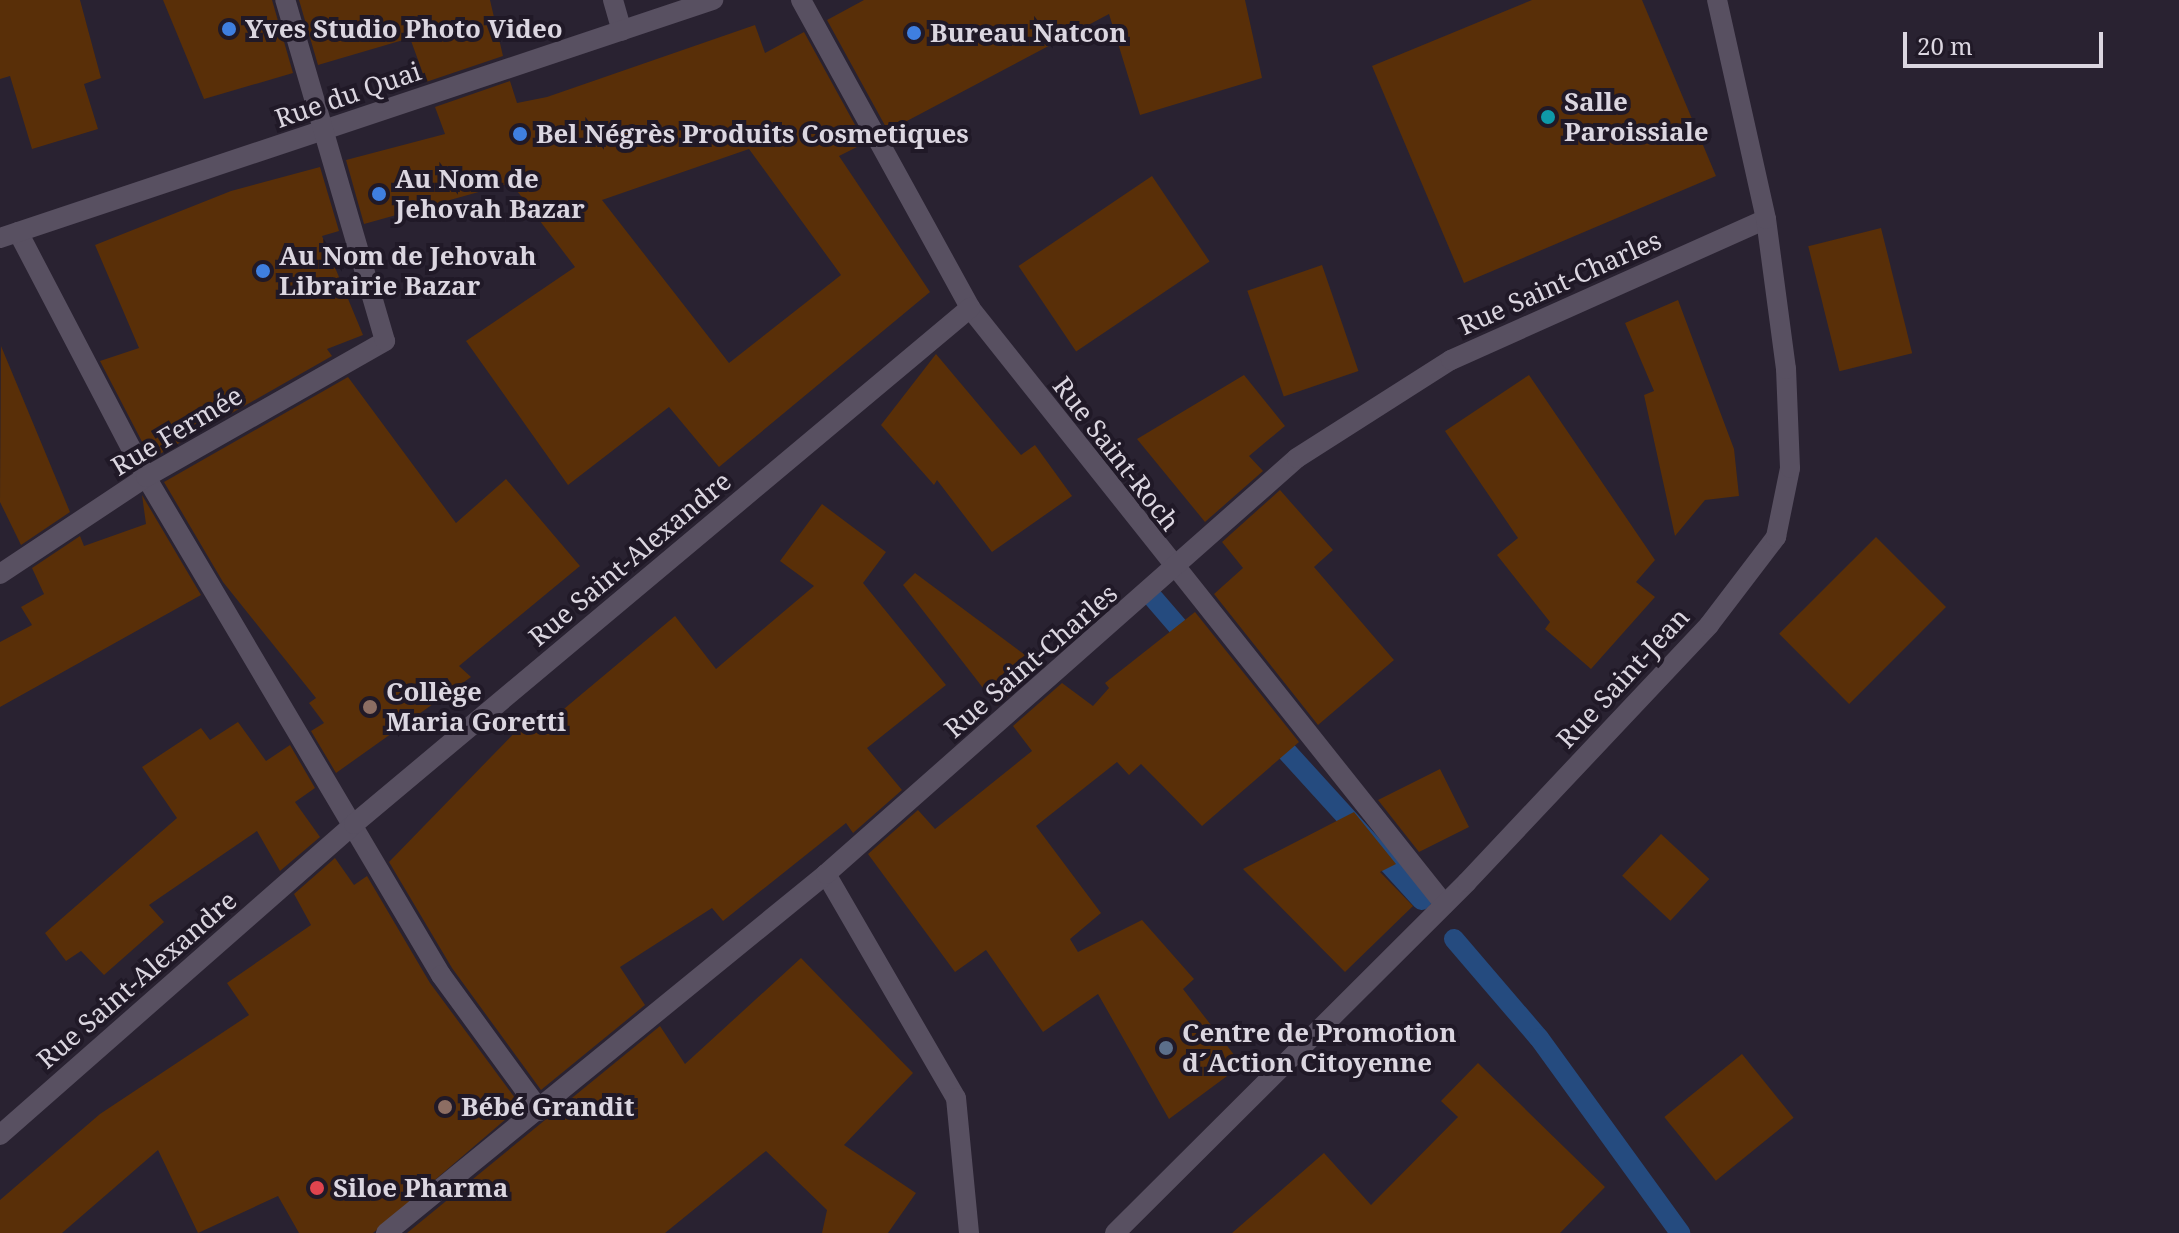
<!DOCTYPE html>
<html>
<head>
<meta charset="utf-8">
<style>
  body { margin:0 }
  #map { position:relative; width:2179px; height:1233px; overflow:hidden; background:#292231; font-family:"Noto Serif",serif }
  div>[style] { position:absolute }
  .stream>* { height:20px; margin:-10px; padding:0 10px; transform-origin:10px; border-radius:10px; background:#254b7f }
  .building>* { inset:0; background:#592f08; transform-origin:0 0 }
  .minor>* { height:20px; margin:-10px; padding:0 10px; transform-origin:10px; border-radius:10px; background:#585061 }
  .tertiary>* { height:20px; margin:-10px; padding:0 10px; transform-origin:10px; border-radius:10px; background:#585061 }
  .dots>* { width:22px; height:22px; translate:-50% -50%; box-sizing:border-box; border:4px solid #201927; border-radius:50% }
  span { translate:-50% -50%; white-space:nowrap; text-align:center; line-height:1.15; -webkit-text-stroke:8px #201927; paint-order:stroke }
  .poi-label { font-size:26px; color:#dbd6e0; font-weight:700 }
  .left { translate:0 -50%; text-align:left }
  .street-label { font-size:26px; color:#dbd6e0 }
  .scale { position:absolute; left:1903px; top:32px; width:200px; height:36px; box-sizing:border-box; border:4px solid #dbd6e0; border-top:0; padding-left:10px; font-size:24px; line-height:28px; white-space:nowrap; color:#dbd6e0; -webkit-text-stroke:6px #201927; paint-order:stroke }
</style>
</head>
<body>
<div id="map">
  <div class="stream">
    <div style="left:1149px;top:593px;width:67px;rotate:49.2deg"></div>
    <div style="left:1269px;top:732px;width:227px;rotate:47.7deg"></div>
    <div style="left:1454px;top:939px;width:130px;rotate:49.4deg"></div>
    <div style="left:1539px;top:1038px;width:241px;rotate:54.1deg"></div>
  </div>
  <div class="building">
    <div style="clip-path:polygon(0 0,80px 0,101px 78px,84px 84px,98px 129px,32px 149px,10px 76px,0 79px)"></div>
    <div style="clip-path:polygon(163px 0,272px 0,293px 73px,204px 99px)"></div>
    <div style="clip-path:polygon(299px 0,490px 0,503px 56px,426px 82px,410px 38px,318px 65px)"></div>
    <div style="clip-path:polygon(864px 0,1245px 0,1262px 78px,1140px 115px,1109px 14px,888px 131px,827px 20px)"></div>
    <div style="clip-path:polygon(1532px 0,1642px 0,1716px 176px,1464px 283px,1372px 66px)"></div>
    <div style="clip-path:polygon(evenodd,755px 25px,765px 53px,804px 32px,865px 143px,839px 156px,930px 292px,719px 467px,669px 407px,568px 485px,466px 341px,575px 267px,511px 183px,364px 224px,346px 160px,445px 134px,435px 107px,510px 81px,517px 103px,547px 97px,755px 25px,749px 149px,841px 275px,729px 363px,602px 200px,749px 149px)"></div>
    <div style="clip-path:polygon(320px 167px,339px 231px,322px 236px,363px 335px,327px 349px,332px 356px,151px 459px,100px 361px,139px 348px,95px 245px,231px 191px)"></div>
    <div style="left:1152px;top:176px;width:103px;height:161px;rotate:56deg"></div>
    <div style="left:1881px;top:228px;width:129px;height:75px;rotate:76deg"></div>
    <div style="left:1322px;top:265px;width:112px;height:79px;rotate:71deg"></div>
    <div style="clip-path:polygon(1678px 300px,1734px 449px,1739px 496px,1705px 500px,1675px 536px,1644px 395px,1654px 391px,1625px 323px)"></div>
    <div style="clip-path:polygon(1px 346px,70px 512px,21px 545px,0 502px)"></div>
    <div style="clip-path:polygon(936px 354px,1021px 455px,1035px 445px,1072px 496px,992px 552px,937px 480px,934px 485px,881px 425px)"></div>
    <div style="clip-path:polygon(1244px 375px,1285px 426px,1249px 456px,1263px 471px,1205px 522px,1137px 439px)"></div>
    <div style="clip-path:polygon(1529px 375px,1655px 560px,1636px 582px,1655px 597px,1591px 669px,1545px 629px,1550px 622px,1497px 555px,1518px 538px,1445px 431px)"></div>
    <div style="clip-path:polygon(348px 377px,456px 523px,506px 479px,580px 566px,459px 666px,471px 677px,336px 773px,311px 731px,324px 723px,309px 703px,316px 698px,223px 582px,164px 482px)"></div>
    <div style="clip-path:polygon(1280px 490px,1333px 550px,1314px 567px,1394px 660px,1318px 725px,1214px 594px,1243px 568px,1222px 542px)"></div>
    <div style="clip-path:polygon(142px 495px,201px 595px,0 707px,0 642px,32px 625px,21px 607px,44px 594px,32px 568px,80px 536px,84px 546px,146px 524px)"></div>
    <div style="clip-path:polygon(822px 504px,886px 552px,863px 583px,946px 685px,867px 748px,902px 790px,853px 833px,846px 823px,723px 921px,712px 908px,620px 967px,645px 1005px,541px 1090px,452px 968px,389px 862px,523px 724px,534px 734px,675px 616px,716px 669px,814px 586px,780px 561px)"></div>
    <div style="left:1876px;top:537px;width:99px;height:137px;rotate:45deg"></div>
    <div style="clip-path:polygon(915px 573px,1041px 667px,997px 706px,903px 585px)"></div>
    <div style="clip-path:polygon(1195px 612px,1299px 742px,1202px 826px,1141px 764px,1129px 775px,1117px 762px,1036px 826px,1101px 913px,1070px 939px,1078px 952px,1142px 920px,1194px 979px,1183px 989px,1242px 1065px,1169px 1119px,1098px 994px,1043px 1032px,986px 950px,955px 972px,868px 854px,918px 810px,935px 829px,1032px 751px,1013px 726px,1062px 683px,1093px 706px,1109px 688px,1105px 683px)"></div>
    <div style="clip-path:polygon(238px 722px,266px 761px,290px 745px,315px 788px,295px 802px,320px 837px,280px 871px,257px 831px,149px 905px,164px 922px,104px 975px,81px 951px,66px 961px,45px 933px,177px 818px,142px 767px,201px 728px,210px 740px)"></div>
    <div style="clip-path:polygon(1440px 769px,1469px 827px,1419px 852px,1378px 800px)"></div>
    <div style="clip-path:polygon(1354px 812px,1396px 864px,1380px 872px,1413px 906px,1345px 972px,1243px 869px)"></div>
    <div style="left:1661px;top:834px;width:66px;height:57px;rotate:43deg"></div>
    <div style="clip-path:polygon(335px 858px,354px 885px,367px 876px,430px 983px,521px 1106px,373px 1233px,299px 1233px,278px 1196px,198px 1233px,158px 1150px,62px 1233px,0 1233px,0 1200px,100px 1114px,249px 1015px,227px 983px,311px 925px,294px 894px)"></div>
    <div style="clip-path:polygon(801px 958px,913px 1073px,844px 1145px,916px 1193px,888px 1233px,822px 1233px,827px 1210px,766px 1151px,665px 1233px,407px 1233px,660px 1026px,685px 1064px)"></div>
    <div style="left:1742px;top:1054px;width:82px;height:100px;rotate:51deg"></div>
    <div style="clip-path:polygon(1478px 1063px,1605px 1187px,1560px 1233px,1232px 1233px,1324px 1153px,1371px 1205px,1458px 1117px,1441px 1101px)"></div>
  </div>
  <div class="minor">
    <div style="left:613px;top:0;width:32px;rotate:74deg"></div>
    <div style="left:801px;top:0;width:351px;rotate:61.2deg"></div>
    <div style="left:970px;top:308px;width:762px;rotate:51.5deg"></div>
    <div style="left:18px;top:232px;width:276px;rotate:62.4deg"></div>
    <div style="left:146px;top:477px;width:579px;rotate:59.36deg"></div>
    <div style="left:441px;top:975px;width:168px;rotate:53.9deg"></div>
    <div style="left:0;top:238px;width:752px;rotate:-18.46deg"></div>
    <div style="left:0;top:574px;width:175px;rotate:-33.6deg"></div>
    <div style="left:146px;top:477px;width:275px;rotate:-29.6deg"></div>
    <div style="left:385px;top:341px;width:355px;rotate:-106.3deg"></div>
    <div style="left:826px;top:874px;width:259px;rotate:59.9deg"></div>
    <div style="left:956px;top:1098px;width:136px;rotate:84.5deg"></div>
    <div style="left:0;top:1135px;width:471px;rotate:-41.3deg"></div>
    <div style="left:354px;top:824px;width:804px;rotate:-39.95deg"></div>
    <div style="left:386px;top:1233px;width:568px;rotate:-39.21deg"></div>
    <div style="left:826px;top:874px;width:628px;rotate:-41.45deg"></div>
    <div style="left:1297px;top:458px;width:183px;rotate:-32.5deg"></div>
    <div style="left:1451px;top:360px;width:345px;rotate:-24.1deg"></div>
  </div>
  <div class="tertiary">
    <div style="left:1115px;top:1233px;width:497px;rotate:-44.9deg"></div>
    <div style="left:1467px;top:882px;width:353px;rotate:-46.7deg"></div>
    <div style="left:1709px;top:625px;width:111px;rotate:-52.7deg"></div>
    <div style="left:1776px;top:537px;width:70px;rotate:-78.5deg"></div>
    <div style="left:1790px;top:468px;width:99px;rotate:-92.3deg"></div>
    <div style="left:1786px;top:369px;width:151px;rotate:-97.6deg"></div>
    <div style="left:1766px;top:219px;width:224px;rotate:-102.6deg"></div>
  </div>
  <div class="dots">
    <div style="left:229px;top:29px;background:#3f7fe0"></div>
    <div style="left:914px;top:33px;background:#3f7fe0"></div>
    <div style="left:1548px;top:117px;background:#0f9aa8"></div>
    <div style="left:520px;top:134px;background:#3f7fe0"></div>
    <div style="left:379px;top:194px;background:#3f7fe0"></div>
    <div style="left:263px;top:271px;background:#3f7fe0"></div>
    <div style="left:370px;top:707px;background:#8d6e63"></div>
    <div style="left:1166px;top:1048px;background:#5c6f8a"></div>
    <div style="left:445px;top:1107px;background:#8d6e63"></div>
    <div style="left:317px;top:1188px;background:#e0444e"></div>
  </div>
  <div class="poi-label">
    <span class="left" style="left:245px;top:29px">Yves Studio Photo Video</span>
    <span class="left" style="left:930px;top:33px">Bureau Natcon</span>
    <span class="left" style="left:1564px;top:117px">Salle<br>Paroissiale</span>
    <span class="left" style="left:536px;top:134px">Bel Négrès Produits Cosmetiques</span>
    <span class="left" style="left:395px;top:194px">Au Nom de<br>Jehovah Bazar</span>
    <span class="left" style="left:279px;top:271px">Au Nom de Jehovah<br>Librairie Bazar</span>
    <span class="left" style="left:386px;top:707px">Collège<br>Maria Goretti</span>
    <span class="left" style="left:1182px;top:1048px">Centre de Promotion<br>d´Action Citoyenne</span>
    <span class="left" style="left:461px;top:1107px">Bébé Grandit</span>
    <span class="left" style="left:333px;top:1188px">Siloe Pharma</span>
  </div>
  <div class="street-label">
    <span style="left:348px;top:95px;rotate:-19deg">Rue du Quai</span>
    <span style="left:1560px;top:283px;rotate:-24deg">Rue Saint-Charles</span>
    <span style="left:177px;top:431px;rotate:-31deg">Rue Fermée</span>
    <span style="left:1116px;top:454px;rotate:52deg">Rue Saint-Roch</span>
    <span style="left:630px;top:559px;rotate:-40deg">Rue Saint-Alexandre</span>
    <span style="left:1031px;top:661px;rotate:-41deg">Rue Saint-Charles</span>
    <span style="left:1623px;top:678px;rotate:-47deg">Rue Saint-Jean</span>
    <span style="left:137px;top:980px;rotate:-41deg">Rue Saint-Alexandre</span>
  </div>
  <div class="scale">20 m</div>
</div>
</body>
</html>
